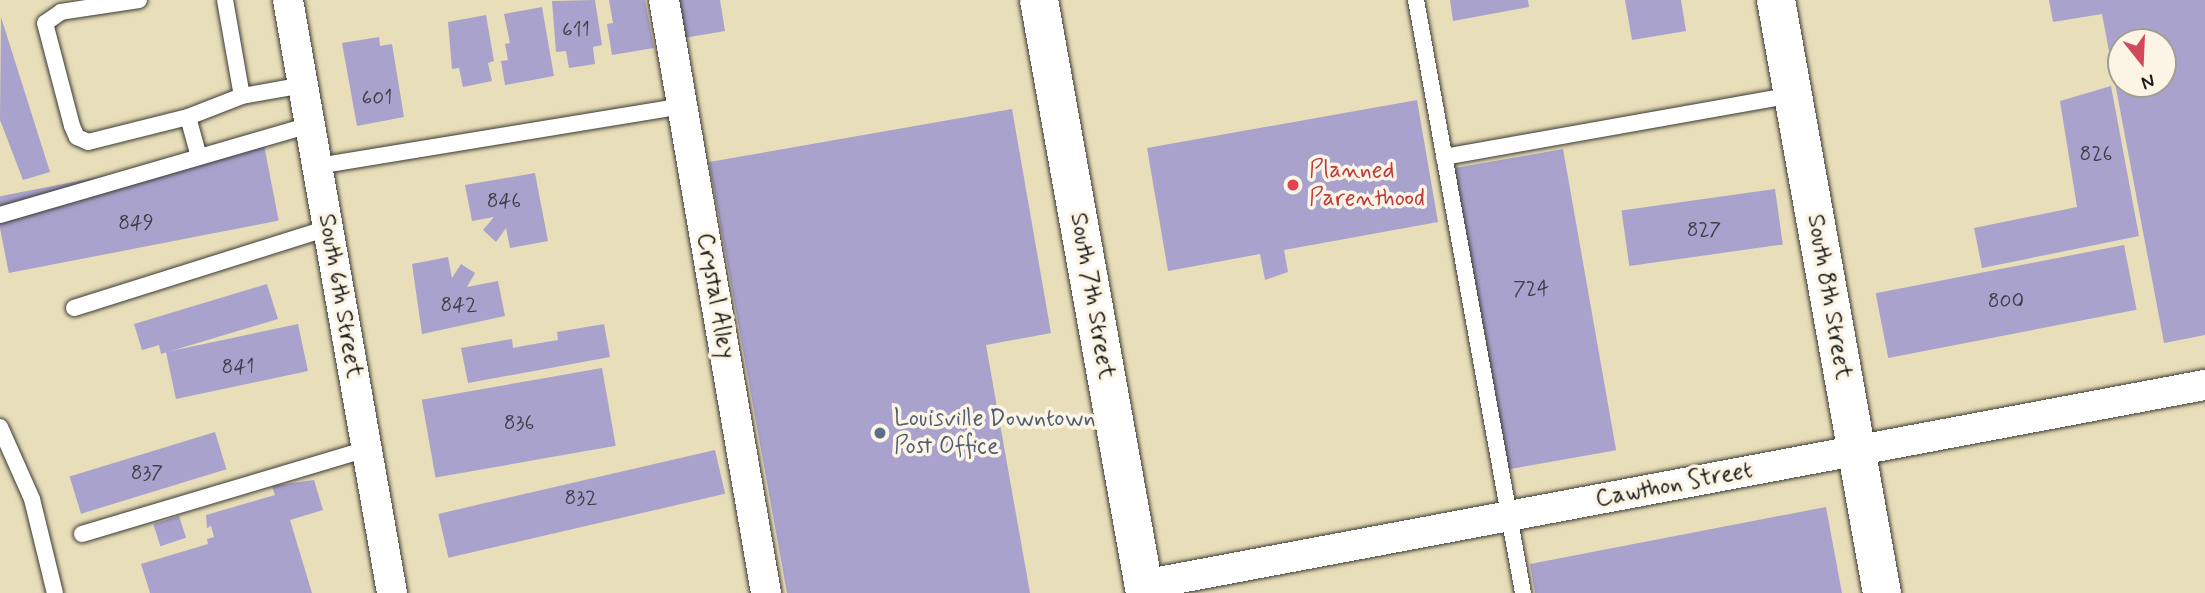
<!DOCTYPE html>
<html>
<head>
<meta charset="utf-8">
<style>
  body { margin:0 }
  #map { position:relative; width:2205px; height:593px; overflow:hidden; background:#e8deb9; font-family:Mynerve,sans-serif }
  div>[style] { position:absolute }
  .building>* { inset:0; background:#a9a2cc; transform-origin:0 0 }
  .roads { filter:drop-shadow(0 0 2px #3b3934) drop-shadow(0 0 2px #3b3934) }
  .service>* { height:16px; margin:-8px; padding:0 8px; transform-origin:8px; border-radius:8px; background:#fff }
  .minor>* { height:30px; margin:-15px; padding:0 15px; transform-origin:15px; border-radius:15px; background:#fff }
  .tertiary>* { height:38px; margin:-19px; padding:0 19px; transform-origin:19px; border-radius:19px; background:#fff }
  .dots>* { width:19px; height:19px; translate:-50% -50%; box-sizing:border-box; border:4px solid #fcf5e5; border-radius:50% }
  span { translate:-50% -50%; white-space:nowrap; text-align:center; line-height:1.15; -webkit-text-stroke:7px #fcf5e5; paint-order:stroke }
  .number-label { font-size:21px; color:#3f3e48 }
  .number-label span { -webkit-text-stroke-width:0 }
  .health-label { font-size:24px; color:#be3a42 }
  .left { translate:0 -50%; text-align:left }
  .street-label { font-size:24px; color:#1c1c1c }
  .service-label { font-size:24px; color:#4e5e75 }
  .north { position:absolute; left:2107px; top:28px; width:70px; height:70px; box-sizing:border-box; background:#fcf5e5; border:2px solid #a29e95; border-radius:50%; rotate:162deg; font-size:19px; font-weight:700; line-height:28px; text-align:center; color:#1c1c1c }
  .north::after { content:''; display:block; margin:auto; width:24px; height:32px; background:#d1495b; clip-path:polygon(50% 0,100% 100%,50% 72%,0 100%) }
</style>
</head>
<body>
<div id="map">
  <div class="building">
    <div style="clip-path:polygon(595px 0,602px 45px,593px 47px,595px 64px,569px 68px,566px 51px,556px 52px,552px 1px)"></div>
    <div style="clip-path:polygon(609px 0,645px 0,654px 48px,612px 55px,607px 24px,613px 23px)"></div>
    <div style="clip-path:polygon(678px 0,720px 0,725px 31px,684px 38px)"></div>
    <div style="clip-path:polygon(1450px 0,1528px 0,1529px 7px,1453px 21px)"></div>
    <div style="clip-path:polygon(1625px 0,1681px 0,1686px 31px,1632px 40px)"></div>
    <div style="clip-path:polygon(evenodd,2049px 0,2205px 0,2205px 335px,2164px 343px,2102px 14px,2053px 22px,2049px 0,2121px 42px,2163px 42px,2163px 84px,2121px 84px,2121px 42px)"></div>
    <div style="clip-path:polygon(542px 7px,554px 76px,505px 85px,501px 61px,508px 60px,505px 44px,510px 43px,504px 14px)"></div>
    <div style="clip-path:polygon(486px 15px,494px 61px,488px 63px,492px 81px,463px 87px,459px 68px,452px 69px,448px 22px)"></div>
    <div style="clip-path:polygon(1px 17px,50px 172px,23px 180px,0 120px)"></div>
    <div style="clip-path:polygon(379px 37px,380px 46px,392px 44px,404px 117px,357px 126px,342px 43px)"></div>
    <div style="clip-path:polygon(2111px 86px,2139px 236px,1982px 268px,1974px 228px,2077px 207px,2060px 101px)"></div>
    <div style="clip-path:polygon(1417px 100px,1438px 222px,1284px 250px,1288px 272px,1265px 280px,1260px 254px,1168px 271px,1147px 148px)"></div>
    <div style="clip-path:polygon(1012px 109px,1051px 333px,986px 345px,1030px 593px,787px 593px,709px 162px)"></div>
    <div style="left:264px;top:145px;width:77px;height:275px;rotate:79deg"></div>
    <div style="left:1563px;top:149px;width:306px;height:114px;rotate:80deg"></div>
    <div style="clip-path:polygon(535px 173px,548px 241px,510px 248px,506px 228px,496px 242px,483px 230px,494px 217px,472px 221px,465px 185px)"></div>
    <div style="left:1775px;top:189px;width:56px;height:155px;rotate:82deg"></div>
    <div style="left:2124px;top:245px;width:66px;height:253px;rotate:79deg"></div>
    <div style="clip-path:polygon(448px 257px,452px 278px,461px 264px,475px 273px,467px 287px,498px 281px,505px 316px,422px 334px,412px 264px)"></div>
    <div style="clip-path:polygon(267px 284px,278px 319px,161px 354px,159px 345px,142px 350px,134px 324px)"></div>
    <div style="left:298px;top:324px;width:48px;height:135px;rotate:78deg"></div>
    <div style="clip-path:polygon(604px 324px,610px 357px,468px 383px,461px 348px,512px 339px,513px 348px,523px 346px,558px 340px,557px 332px)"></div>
    <div style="left:602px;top:368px;width:79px;height:183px;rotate:80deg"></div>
    <div style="left:215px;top:432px;width:39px;height:152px;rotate:73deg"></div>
    <div style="left:715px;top:450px;width:45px;height:284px;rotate:77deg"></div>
    <div style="clip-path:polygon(314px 480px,323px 510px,290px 520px,312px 593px,150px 593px,141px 564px,208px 544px,207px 539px,214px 537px,211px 526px,207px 528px,206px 515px,275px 495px,272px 486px)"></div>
    <div style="clip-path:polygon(1826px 507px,1842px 593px,1535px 593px,1530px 564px)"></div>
    <div style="left:179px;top:516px;width:23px;height:27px;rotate:72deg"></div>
  </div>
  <div class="roads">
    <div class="service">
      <div style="left:139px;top:0;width:79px;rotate:171.3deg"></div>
      <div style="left:61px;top:12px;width:19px;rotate:145deg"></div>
      <div style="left:45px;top:23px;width:106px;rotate:75.3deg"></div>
      <div style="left:72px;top:126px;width:12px;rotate:66deg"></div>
      <div style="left:77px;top:137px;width:12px;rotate:24deg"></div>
      <div style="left:88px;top:142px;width:103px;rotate:-14deg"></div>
      <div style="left:225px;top:0;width:97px;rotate:80deg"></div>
      <div style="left:1416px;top:0;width:603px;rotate:79.77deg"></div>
      <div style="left:199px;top:157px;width:41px;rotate:-105.4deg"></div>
      <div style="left:188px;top:117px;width:58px;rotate:-21.3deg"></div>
      <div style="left:242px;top:96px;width:62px;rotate:-10.2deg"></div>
      <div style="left:1444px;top:157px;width:354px;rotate:-10.1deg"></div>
      <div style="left:317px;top:166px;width:370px;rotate:-9.3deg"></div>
      <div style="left:0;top:215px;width:323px;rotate:-16.2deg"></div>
      <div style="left:74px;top:308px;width:266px;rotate:-17.5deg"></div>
      <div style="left:0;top:427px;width:79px;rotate:66deg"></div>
      <div style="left:32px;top:499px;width:97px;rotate:76.3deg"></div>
      <div style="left:82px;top:534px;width:297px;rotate:-16.6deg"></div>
    </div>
    <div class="minor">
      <div style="left:288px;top:0;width:602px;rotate:80.05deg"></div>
      <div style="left:664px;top:0;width:602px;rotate:80.24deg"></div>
      <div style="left:1143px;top:585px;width:1081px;rotate:-10.67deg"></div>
    </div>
    <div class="tertiary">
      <div style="left:1039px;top:0;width:602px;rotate:79.87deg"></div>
      <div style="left:1776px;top:0;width:602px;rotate:79.87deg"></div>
    </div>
  </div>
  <div class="dots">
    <div style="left:1293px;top:185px;background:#e0444e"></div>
    <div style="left:880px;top:433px;background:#5c6f8a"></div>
  </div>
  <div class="number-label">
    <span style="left:576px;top:30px">611</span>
    <span style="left:377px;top:98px">601</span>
    <span style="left:2096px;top:154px">826</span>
    <span style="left:504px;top:201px">846</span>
    <span style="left:136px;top:223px">849</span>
    <span style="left:1704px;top:230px">827</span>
    <span style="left:1531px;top:289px">724</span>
    <span style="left:2006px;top:301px">800</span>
    <span style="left:459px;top:305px">842</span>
    <span style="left:238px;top:367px">841</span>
    <span style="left:519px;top:423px">836</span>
    <span style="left:147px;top:473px">837</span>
    <span style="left:581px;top:498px">832</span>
  </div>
  <div class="health-label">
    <span class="left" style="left:1309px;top:185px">Planned<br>Parenthood</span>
  </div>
  <div class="street-label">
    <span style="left:340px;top:296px;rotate:80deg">South 6th Street</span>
    <span style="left:715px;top:296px;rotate:80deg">Crystal Alley</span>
    <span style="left:1092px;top:296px;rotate:80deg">South 7th Street</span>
    <span style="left:1829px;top:297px;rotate:80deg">South 8th Street</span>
    <span style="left:1674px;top:485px;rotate:-11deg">Cawthon Street</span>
  </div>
  <div class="service-label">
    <span class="left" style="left:894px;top:433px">Louisville Downtown<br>Post Office</span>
  </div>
  <div class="north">N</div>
</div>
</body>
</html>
